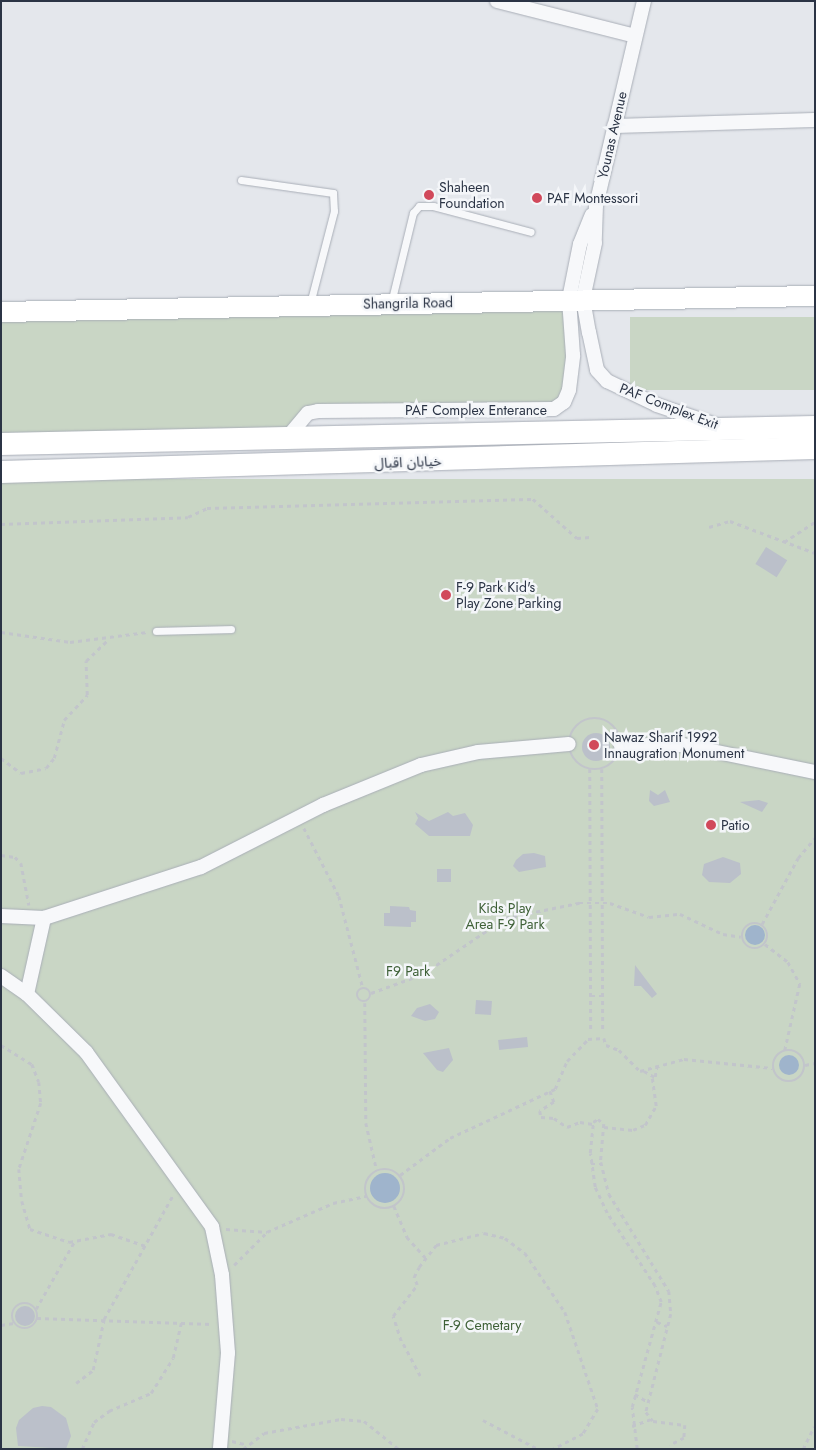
<!DOCTYPE html>
<html>
<head>
<meta charset="utf-8">
<style>
  body { margin:0 }
  #map { position:relative; width:816px; height:1450px; overflow:hidden; background:#e4e7ec; font-family:Jost,"Noto Sans Arabic",sans-serif }
  div>[style] { position:absolute }
  .green>* { inset:0; background:#c9d6c5; transform-origin:0 0 }
  .water>* { inset:0; background:#9fb4cc }
  .round { border-radius:50% }
  .building>* { inset:0; background:#bbc0ca; transform-origin:0 0 }
  .path>* { height:2.5px; margin-top:-1.25px; transform-origin:0; background:repeating-linear-gradient(90deg,#c2c5cb 0 4px,transparent 0 8px) }
  .path>.ring { margin:-1.25px; padding:0; box-sizing:content-box; background:none; border:2.5px solid #c2c5cb; border-radius:50% }
  .roads { filter:drop-shadow(0 0 1px #a9aeb7) drop-shadow(0 0 1px #a9aeb7) }
  .lane>* { height:7px; margin:-3.5px; padding:0 3.5px; transform-origin:3.5px; border-radius:3.5px; background:#f7f8fa }
  .street>* { height:14px; margin:-7px; padding:0 7px; transform-origin:7px; border-radius:7px; background:#f7f8fa }
  .secondary>* { height:20px; margin:-10px; padding:0 10px; transform-origin:10px; border-radius:10px; background:#fff }
  .primary>* { height:22px; margin:-11px; padding:0 11px; transform-origin:11px; border-radius:11px; background:#fff }
  .dots>* { width:14px; height:14px; translate:-50% -50%; box-sizing:border-box; border:2px solid #f4f6f9; border-radius:50% }
  span { translate:-50% -50%; white-space:nowrap; text-align:center; line-height:1.15; -webkit-text-stroke:5px #f4f6f9; paint-order:stroke }
  .street-label { font-size:14px; color:#2b3445 }
  .poi-label { font-size:14px; color:#2b3445 }
  .left { translate:0 -50%; text-align:left }
  .park-label { font-size:14px; color:#3f6138 }
  .frame { position:absolute; inset:0; border:2px solid #2b3445; pointer-events:none }
</style>
</head>
<body>
<div id="map">
  <div class="green">
    <div style="clip-path:polygon(569px 299px,564px 402px,318px 411px,286px 439px,1px 444px,1px 312px)"></div>
    <div style="left:815px;top:317px;width:73px;height:185px;rotate:90deg"></div>
    <div style="left:815px;top:479px;width:970px;height:814px;rotate:90deg"></div>
  </div>
  <div class="water">
    <div class="round" style="left:745px;top:925px;width:20px;height:20px"></div>
    <div class="round" style="left:779px;top:1055px;width:20px;height:20px"></div>
    <div class="round" style="left:370px;top:1173px;width:30px;height:30px"></div>
  </div>
  <div class="building">
    <div style="left:766px;top:547px;width:25px;height:20px;rotate:32deg"></div>
    <div class="round" style="left:582px;top:733px;width:28px;height:28px"></div>
    <div style="clip-path:polygon(650px 790px,658px 795px,665px 790px,670px 802px,654px 806px,649px 801px)"></div>
    <div style="clip-path:polygon(759px 800px,768px 803px,762px 812px,740px 802px)"></div>
    <div style="clip-path:polygon(415px 812px,429px 821px,448px 812px,453px 816px,465px 813px,473px 825px,470px 836px,429px 836px,415px 824px,418px 818px)"></div>
    <div style="clip-path:polygon(534px 853px,545px 856px,546px 867px,519px 872px,513px 866px,516px 860px,523px 854px)"></div>
    <div style="clip-path:polygon(723px 857px,740px 863px,741px 874px,730px 883px,709px 882px,702px 875px,704px 864px)"></div>
    <div style="left:437px;top:869px;width:14px;height:13px"></div>
    <div style="clip-path:polygon(390px 906px,409px 907px,410px 910px,416px 911px,416px 922px,411px 922px,411px 927px,384px 926px,384px 913px,390px 913px)"></div>
    <div style="clip-path:polygon(635px 965px,657px 994px,652px 998px,641px 986px,634px 986px)"></div>
    <div style="left:476px;top:1000px;width:16px;height:14px;rotate:4deg"></div>
    <div style="clip-path:polygon(430px 1004px,439px 1012px,435px 1019px,425px 1021px,411px 1016px,417px 1008px)"></div>
    <div style="left:527px;top:1037px;width:10px;height:29px;rotate:84deg"></div>
    <div style="clip-path:polygon(449px 1048px,453px 1060px,443px 1072px,437px 1070px,423px 1053px)"></div>
    <div class="round" style="left:15px;top:1306px;width:20px;height:20px"></div>
    <div style="clip-path:polygon(42px 1406px,51px 1407px,66px 1418px,71px 1436px,66px 1449px,18px 1446px,16px 1428px,19px 1420px,33px 1408px)"></div>
  </div>
  <div class="path">
    <div style="left:1px;top:524px;width:187px;rotate:-2.1deg"></div>
    <div style="left:188px;top:517px;width:21px;rotate:-25deg"></div>
    <div style="left:207px;top:508px;width:326px;rotate:-1.6deg"></div>
    <div style="left:533px;top:499px;width:59px;rotate:41.6deg"></div>
    <div style="left:577px;top:538px;width:13px;rotate:-4deg"></div>
    <div style="left:709px;top:527px;width:22px;rotate:-16deg"></div>
    <div style="left:730px;top:521px;width:91px;rotate:20.6deg"></div>
    <div style="left:784px;top:542px;width:37px;rotate:-33deg"></div>
    <div style="left:1px;top:632px;width:70px;rotate:8.2deg"></div>
    <div style="left:70px;top:642px;width:78px;rotate:-7.4deg"></div>
    <div class="ring" style="left:569px;top:718px;width:49.5px;height:49.5px"></div>
    <div style="left:1px;top:758px;width:25px;rotate:37deg"></div>
    <div style="left:21px;top:773px;width:25px;rotate:-11deg"></div>
    <div style="left:46px;top:768px;width:13px;rotate:-51deg"></div>
    <div style="left:54px;top:758px;width:39px;rotate:-75deg"></div>
    <div style="left:64px;top:720px;width:34px;rotate:-47deg"></div>
    <div style="left:87px;top:695px;width:34px;rotate:-92deg"></div>
    <div style="left:86px;top:661px;width:30px;rotate:-44deg"></div>
    <div style="left:590px;top:769px;width:263px;rotate:89.8deg"></div>
    <div style="left:602px;top:769px;width:262px;rotate:89.8deg"></div>
    <div style="left:304px;top:828px;width:76px;rotate:62.8deg"></div>
    <div style="left:339px;top:896px;width:95px;rotate:75.4deg"></div>
    <div style="left:1px;top:855px;width:14px;rotate:8deg"></div>
    <div style="left:15px;top:857px;width:8px;rotate:45deg"></div>
    <div style="left:21px;top:863px;width:43px;rotate:79.2deg"></div>
    <div class="ring" style="left:742px;top:923px;width:23.5px;height:23.5px"></div>
    <div style="left:762px;top:924px;width:75px;rotate:-61.4deg"></div>
    <div style="left:798px;top:858px;width:26px;rotate:-50deg"></div>
    <div style="left:765px;top:944px;width:29px;rotate:38deg"></div>
    <div style="left:788px;top:962px;width:25px;rotate:61deg"></div>
    <div style="left:800px;top:984px;width:68px;rotate:102.8deg"></div>
    <div class="ring" style="left:357px;top:988px;width:11.5px;height:11.5px"></div>
    <div style="left:371px;top:993px;width:55px;rotate:-20.1deg"></div>
    <div style="left:423px;top:974px;width:99px;rotate:-34.3deg"></div>
    <div style="left:505px;top:918px;width:76px;rotate:-11.5deg"></div>
    <div style="left:579px;top:903px;width:31px"></div>
    <div style="left:610px;top:903px;width:41px;rotate:19.7deg"></div>
    <div style="left:649px;top:917px;width:31px;rotate:-6deg"></div>
    <div style="left:680px;top:914px;width:47px;rotate:24.9deg"></div>
    <div style="left:723px;top:934px;width:18px;rotate:9deg"></div>
    <div style="left:591px;top:996px;width:12px"></div>
    <div style="left:365px;top:1003px;width:120px;rotate:89.5deg"></div>
    <div style="left:366px;top:1123px;width:49px;rotate:77.1deg"></div>
    <div style="left:1px;top:1045px;width:36px;rotate:32deg"></div>
    <div style="left:32px;top:1064px;width:19px;rotate:69deg"></div>
    <div style="left:39px;top:1082px;width:21px;rotate:85deg"></div>
    <div style="left:41px;top:1103px;width:70px;rotate:108.4deg"></div>
    <div style="left:19px;top:1169px;width:32px;rotate:85deg"></div>
    <div style="left:22px;top:1201px;width:29px;rotate:74deg"></div>
    <div style="left:30px;top:1229px;width:41px;rotate:18.4deg"></div>
    <div style="left:69px;top:1242px;width:43px;rotate:-10.8deg"></div>
    <div style="left:111px;top:1234px;width:36px;rotate:19deg"></div>
    <div class="ring" style="left:773px;top:1050px;width:29.5px;height:29.5px"></div>
    <div style="left:805px;top:1065px;width:10px;rotate:-11deg"></div>
    <div style="left:644px;top:1071px;width:13px;rotate:29deg"></div>
    <div style="left:655px;top:1077px;width:12px;rotate:-81deg"></div>
    <div style="left:550px;top:1091px;width:12px;rotate:70deg"></div>
    <div style="left:554px;top:1102px;width:17px;rotate:147deg"></div>
    <div style="left:540px;top:1111px;width:6px;rotate:81deg"></div>
    <div style="left:541px;top:1117px;width:13px;rotate:4deg"></div>
    <div style="left:554px;top:1118px;width:16px;rotate:35deg"></div>
    <div style="left:567px;top:1127px;width:14px;rotate:-21deg"></div>
    <div style="left:580px;top:1122px;width:13px;rotate:9deg"></div>
    <div style="left:604px;top:1127px;width:29px;rotate:6deg"></div>
    <div style="left:633px;top:1130px;width:13px;rotate:-23deg"></div>
    <div style="left:645px;top:1125px;width:22px;rotate:-60deg"></div>
    <div style="left:656px;top:1106px;width:28px;rotate:-98deg"></div>
    <div style="left:591px;top:1164px;width:11px"></div>
    <div class="ring" style="left:365px;top:1169px;width:37.5px;height:37.5px"></div>
    <div style="left:400px;top:1175px;width:62px;rotate:-36.5deg"></div>
    <div style="left:450px;top:1138px;width:116px;rotate:-25deg"></div>
    <div style="left:555px;top:1089px;width:30px;rotate:-67deg"></div>
    <div style="left:567px;top:1061px;width:30px;rotate:-46deg"></div>
    <div style="left:588px;top:1039px;width:16px;rotate:-4deg"></div>
    <div style="left:604px;top:1038px;width:7px;rotate:74deg"></div>
    <div style="left:606px;top:1045px;width:14px;rotate:21deg"></div>
    <div style="left:619px;top:1050px;width:30px;rotate:45deg"></div>
    <div style="left:640px;top:1071px;width:46px;rotate:-15.3deg"></div>
    <div style="left:684px;top:1059px;width:89px;rotate:5.8deg"></div>
    <div style="left:394px;top:1206px;width:34px;rotate:67deg"></div>
    <div style="left:407px;top:1237px;width:30px;rotate:48deg"></div>
    <div style="left:226px;top:1229px;width:41px;rotate:4.2deg"></div>
    <div style="left:234px;top:1265px;width:47px;rotate:-45deg"></div>
    <div style="left:267px;top:1232px;width:72px;rotate:-23.7deg"></div>
    <div style="left:333px;top:1203px;width:35px;rotate:-12deg"></div>
    <div class="ring" style="left:12px;top:1303px;width:23.5px;height:23.5px"></div>
    <div style="left:36px;top:1309px;width:77px;rotate:-60.4deg"></div>
    <div style="left:37px;top:1318px;width:175px;rotate:2deg"></div>
    <div style="left:657px;top:1322px;width:11px;rotate:22deg"></div>
    <div style="left:1px;top:1325px;width:13px;rotate:-9deg"></div>
    <div style="left:420px;top:1376px;width:40px;rotate:-118deg"></div>
    <div style="left:401px;top:1341px;width:26px;rotate:-108deg"></div>
    <div style="left:393px;top:1316px;width:39px;rotate:-52deg"></div>
    <div style="left:417px;top:1285px;width:9px;rotate:-111deg"></div>
    <div style="left:414px;top:1277px;width:11px;rotate:-63deg"></div>
    <div style="left:419px;top:1267px;width:28px;rotate:-52deg"></div>
    <div style="left:436px;top:1245px;width:49px;rotate:-14deg"></div>
    <div style="left:484px;top:1233px;width:22px;rotate:13deg"></div>
    <div style="left:505px;top:1238px;width:25px;rotate:37deg"></div>
    <div style="left:525px;top:1253px;width:71px;rotate:55.9deg"></div>
    <div style="left:565px;top:1312px;width:102px;rotate:71.2deg"></div>
    <div style="left:598px;top:1409px;width:29px;rotate:121deg"></div>
    <div style="left:583px;top:1434px;width:34px;rotate:153deg"></div>
    <div style="left:76px;top:1383px;width:21px;rotate:-37deg"></div>
    <div style="left:93px;top:1370px;width:52px;rotate:-77.8deg"></div>
    <div style="left:104px;top:1319px;width:142px;rotate:-60.9deg"></div>
    <div style="left:635px;top:1394px;width:13px;rotate:32deg"></div>
    <div style="left:483px;top:1420px;width:62px;rotate:27.8deg"></div>
    <div style="left:632px;top:1426px;width:20px;rotate:-20deg"></div>
    <div style="left:232px;top:1441px;width:13px;rotate:13deg"></div>
    <div style="left:82px;top:1449px;width:30px;rotate:-66deg"></div>
    <div style="left:94px;top:1422px;width:19px;rotate:-36deg"></div>
    <div style="left:109px;top:1411px;width:46px;rotate:-23.2deg"></div>
    <div style="left:151px;top:1393px;width:41px;rotate:-57.8deg"></div>
    <div style="left:173px;top:1358px;width:36px;rotate:-77deg"></div>
    <div style="left:243px;top:1449px;width:26px;rotate:-37deg"></div>
    <div style="left:264px;top:1433px;width:78px;rotate:-10.3deg"></div>
    <div style="left:341px;top:1419px;width:23px;rotate:5deg"></div>
    <div style="left:364px;top:1421px;width:45px;rotate:38.7deg"></div>
    <div style="left:637px;top:1449px;width:42px;rotate:-96.8deg"></div>
    <div style="left:632px;top:1407px;width:109px;rotate:-74.6deg"></div>
    <div style="left:661px;top:1302px;width:17px;rotate:-111deg"></div>
    <div style="left:655px;top:1286px;width:87px;rotate:-123.3deg"></div>
    <div style="left:607px;top:1213px;width:29px;rotate:-115deg"></div>
    <div style="left:595px;top:1187px;width:34px;rotate:-98deg"></div>
    <div style="left:590px;top:1153px;width:31px;rotate:-84deg"></div>
    <div style="left:593px;top:1122px;width:6px;rotate:-31deg"></div>
    <div style="left:598px;top:1119px;width:8px;rotate:40deg"></div>
    <div style="left:604px;top:1124px;width:38px;rotate:95deg"></div>
    <div style="left:601px;top:1162px;width:33px;rotate:76deg"></div>
    <div style="left:609px;top:1194px;width:114px;rotate:58.3deg"></div>
    <div style="left:669px;top:1291px;width:23px;rotate:85deg"></div>
    <div style="left:671px;top:1314px;width:101px;rotate:104.3deg"></div>
    <div style="left:646px;top:1412px;width:11px;rotate:52deg"></div>
    <div style="left:653px;top:1421px;width:32px;rotate:7deg"></div>
    <div style="left:685px;top:1425px;width:13px;rotate:94deg"></div>
    <div style="left:684px;top:1438px;width:16px;rotate:153deg"></div>
    <div style="left:803px;top:1449px;width:25px;rotate:-64deg"></div>
  </div>
  <div class="roads">
    <div class="lane">
      <div style="left:241px;top:180px;width:93px;rotate:8deg"></div>
      <div style="left:333px;top:193px;width:18px;rotate:87deg"></div>
      <div style="left:334px;top:211px;width:96px;rotate:104.5deg"></div>
      <div style="left:391px;top:303px;width:93px;rotate:-76.3deg"></div>
      <div style="left:413px;top:213px;width:9px;rotate:-49deg"></div>
      <div style="left:419px;top:206px;width:14px"></div>
      <div style="left:433px;top:206px;width:101px;rotate:14.9deg"></div>
      <div style="left:156px;top:631px;width:75px;rotate:-1.5deg"></div>
    </div>
    <div class="street">
      <div style="left:497px;top:1px;width:142px;rotate:14.2deg"></div>
      <div style="left:644px;top:1px;width:210px;rotate:103.2deg"></div>
      <div style="left:596px;top:205px;width:38px;rotate:92deg"></div>
      <div style="left:595px;top:243px;width:57px;rotate:102.1deg"></div>
      <div style="left:583px;top:299px;width:34px;rotate:80deg"></div>
      <div style="left:589px;top:332px;width:39px;rotate:78deg"></div>
      <div style="left:597px;top:370px;width:15px;rotate:48deg"></div>
      <div style="left:607px;top:381px;width:55px;rotate:25.6deg"></div>
      <div style="left:657px;top:405px;width:59px;rotate:18.7deg"></div>
      <div style="left:614px;top:126px;width:201px;rotate:-1.7deg"></div>
      <div style="left:286px;top:439px;width:34px;rotate:-50deg"></div>
      <div style="left:308px;top:413px;width:10px;rotate:-11deg"></div>
      <div style="left:318px;top:411px;width:236px;rotate:-0.5deg"></div>
      <div style="left:554px;top:409px;width:12px;rotate:-35deg"></div>
      <div style="left:564px;top:402px;width:13px;rotate:-67deg"></div>
      <div style="left:569px;top:390px;width:35px;rotate:-83deg"></div>
      <div style="left:573px;top:355px;width:56px;rotate:-94.1deg"></div>
      <div style="left:569px;top:299px;width:56px;rotate:-78.7deg"></div>
      <div style="left:580px;top:244px;width:31px;rotate:-68deg"></div>
      <div style="left:621px;top:746px;width:62px;rotate:-0.9deg"></div>
      <div style="left:683px;top:745px;width:135px;rotate:11.6deg"></div>
      <div style="left:1px;top:916px;width:43px;rotate:2.7deg"></div>
      <div style="left:44px;top:918px;width:165px;rotate:-18deg"></div>
      <div style="left:201px;top:867px;width:137px;rotate:-26.9deg"></div>
      <div style="left:323px;top:805px;width:106px;rotate:-22.2deg"></div>
      <div style="left:421px;top:765px;width:58px;rotate:-12.8deg"></div>
      <div style="left:478px;top:752px;width:91px;rotate:-5deg"></div>
      <div style="left:1px;top:976px;width:32px;rotate:35deg"></div>
      <div style="left:27px;top:994px;width:83px;rotate:44.5deg"></div>
      <div style="left:86px;top:1052px;width:216px;rotate:54.2deg"></div>
      <div style="left:212px;top:1227px;width:49px;rotate:78.2deg"></div>
      <div style="left:222px;top:1275px;width:78px;rotate:85.6deg"></div>
      <div style="left:228px;top:1353px;width:96px;rotate:94.8deg"></div>
      <div style="left:27px;top:994px;width:78px;rotate:-77.4deg"></div>
    </div>
    <div class="secondary">
      <div style="left:1px;top:312px;width:814px;rotate:-1.13deg"></div>
    </div>
    <div class="primary">
      <div style="left:1px;top:444px;width:814px;rotate:-1.2deg"></div>
      <div style="left:1px;top:472px;width:814px;rotate:-1.69deg"></div>
    </div>
  </div>
  <div class="dots">
    <div style="left:429px;top:195px;background:#d1495b"></div>
    <div style="left:537px;top:198px;background:#d1495b"></div>
    <div style="left:446px;top:595px;background:#d1495b"></div>
    <div style="left:594px;top:745px;background:#d1495b"></div>
    <div style="left:711px;top:825px;background:#d1495b"></div>
  </div>
  <div class="street-label">
    <span style="left:612px;top:135px;rotate:-77deg">Younas Avenue</span>
    <span style="left:408px;top:303px;rotate:-1deg">Shangrila Road</span>
    <span style="left:669px;top:406px;rotate:21deg">PAF Complex Exit</span>
    <span style="left:476px;top:410px">PAF Complex Enterance</span>
    <span style="left:408px;top:462px;rotate:-2deg">خیابان اقبال</span>
  </div>
  <div class="poi-label">
    <span class="left" style="left:439px;top:195px">Shaheen<br>Foundation</span>
    <span class="left" style="left:547px;top:198px">PAF Montessori</span>
    <span class="left" style="left:456px;top:595px">F-9 Park Kid's<br>Play Zone Parking</span>
    <span class="left" style="left:604px;top:745px">Nawaz Sharif 1992<br>Innaugration Monument</span>
    <span class="left" style="left:721px;top:825px">Patio</span>
  </div>
  <div class="park-label">
    <span style="left:505px;top:916px">Kids Play<br>Area F-9 Park</span>
    <span style="left:408px;top:971px">F9 Park</span>
    <span style="left:482px;top:1325px">F-9 Cemetary</span>
  </div>
  <div class="frame"></div>
</div>
</body>
</html>
